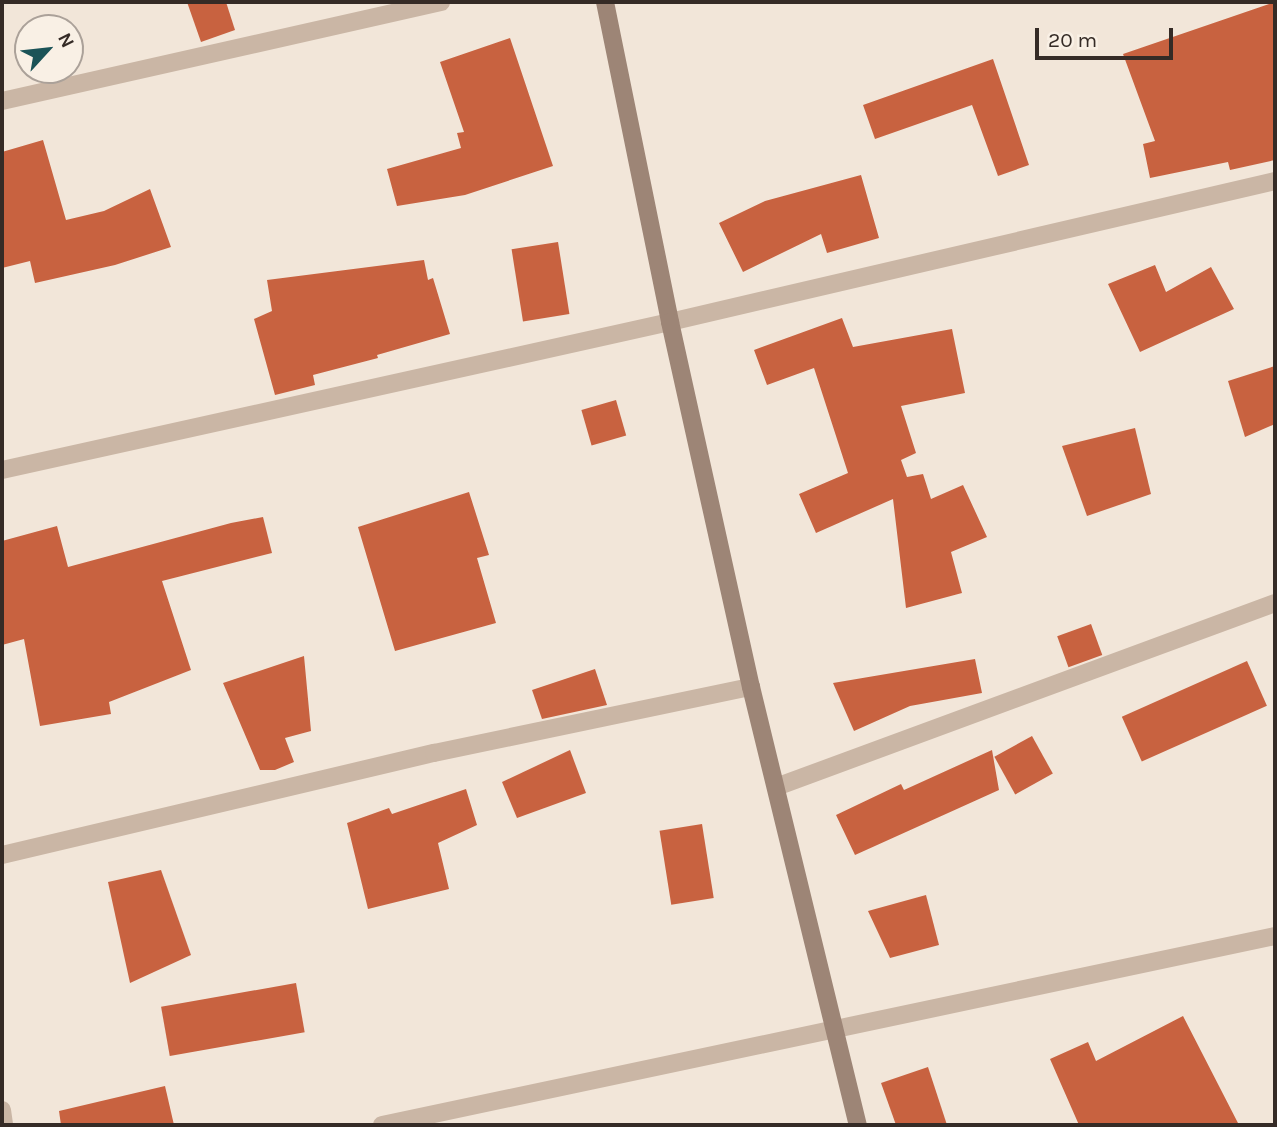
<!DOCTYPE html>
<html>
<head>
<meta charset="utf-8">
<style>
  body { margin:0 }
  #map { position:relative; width:1277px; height:1127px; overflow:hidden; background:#f2e6d9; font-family:Karla,sans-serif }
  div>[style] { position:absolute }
  .building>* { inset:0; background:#c86240; transform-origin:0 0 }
  .street>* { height:18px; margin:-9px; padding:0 9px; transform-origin:9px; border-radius:9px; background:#cab6a5 }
  .secondary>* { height:18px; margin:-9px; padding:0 9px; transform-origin:9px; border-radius:9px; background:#9d8576 }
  span { translate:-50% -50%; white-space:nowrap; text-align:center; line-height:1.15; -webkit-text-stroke:5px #f9f0e5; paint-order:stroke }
  .frame { position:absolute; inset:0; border:4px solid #352b26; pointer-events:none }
  .north { position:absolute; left:14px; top:14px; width:70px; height:70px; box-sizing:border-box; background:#f9f0e5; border:2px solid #aba199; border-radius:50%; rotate:63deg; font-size:19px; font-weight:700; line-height:28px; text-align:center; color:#352b26 }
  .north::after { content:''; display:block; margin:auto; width:24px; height:32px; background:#1b5357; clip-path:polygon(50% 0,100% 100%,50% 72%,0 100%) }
  .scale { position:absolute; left:1035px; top:28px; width:138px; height:32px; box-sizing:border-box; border:4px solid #352b26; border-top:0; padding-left:9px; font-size:21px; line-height:24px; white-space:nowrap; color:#352b26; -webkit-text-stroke:5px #f9f0e5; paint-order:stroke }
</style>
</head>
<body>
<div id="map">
  <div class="building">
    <div style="clip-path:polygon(187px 2px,226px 2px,235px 30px,201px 42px)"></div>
    <div style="clip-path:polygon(1275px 2px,1275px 160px,1230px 170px,1228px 162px,1150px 178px,1143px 144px,1155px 141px,1123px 54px)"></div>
    <div style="clip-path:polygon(510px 38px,553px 166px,465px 195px,397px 206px,387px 169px,461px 148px,457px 133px,464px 132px,440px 62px)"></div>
    <div style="clip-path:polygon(993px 59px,1029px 165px,998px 176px,972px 105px,875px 139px,863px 105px)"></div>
    <div style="clip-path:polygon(43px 140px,66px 220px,104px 211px,150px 189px,171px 247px,115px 265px,35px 283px,30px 261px,2px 268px,2px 152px)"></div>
    <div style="clip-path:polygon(861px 175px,879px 238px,827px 253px,821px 234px,743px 272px,719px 223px,765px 201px)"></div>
    <div style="left:558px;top:242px;width:73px;height:47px;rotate:81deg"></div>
    <div style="clip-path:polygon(424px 260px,428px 280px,433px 278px,450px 334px,377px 355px,378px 358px,313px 375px,315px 385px,275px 395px,254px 319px,272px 311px,267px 280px)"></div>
    <div style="clip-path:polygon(1155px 265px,1166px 292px,1211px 267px,1234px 309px,1140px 352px,1108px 284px)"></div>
    <div style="clip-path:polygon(842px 318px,853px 347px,952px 329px,965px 393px,901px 406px,916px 453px,901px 460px,907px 477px,923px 474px,931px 499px,963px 485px,987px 537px,951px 552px,962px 593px,906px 608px,893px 499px,816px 533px,799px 494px,848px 473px,814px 368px,767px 385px,754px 350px)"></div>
    <div style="clip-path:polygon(1275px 366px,1275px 424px,1245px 437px,1228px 381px)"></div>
    <div style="left:616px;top:400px;width:37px;height:36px;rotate:74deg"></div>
    <div style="clip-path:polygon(1135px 428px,1151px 494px,1087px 516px,1062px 446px)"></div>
    <div style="clip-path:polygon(469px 492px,489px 555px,477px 558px,496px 623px,395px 651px,358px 527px)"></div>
    <div style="clip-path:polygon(263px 517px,272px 553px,162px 581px,191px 670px,109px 702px,111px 714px,40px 726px,24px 639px,2px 645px,2px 541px,57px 526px,68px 567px,231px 523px)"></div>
    <div style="left:1091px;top:624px;width:33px;height:36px;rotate:70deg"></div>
    <div style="clip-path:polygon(304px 656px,311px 731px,285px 738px,294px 762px,275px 770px,260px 770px,223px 683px)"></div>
    <div style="clip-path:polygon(975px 659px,982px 693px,910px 706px,854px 731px,833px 683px)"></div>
    <div style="left:1247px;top:661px;width:49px;height:137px;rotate:66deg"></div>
    <div style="clip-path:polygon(595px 669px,607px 705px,542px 719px,532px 690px)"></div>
    <div style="left:1032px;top:736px;width:43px;height:43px;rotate:61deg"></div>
    <div style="clip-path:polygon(570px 750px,586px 793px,517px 818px,502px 782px)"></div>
    <div style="clip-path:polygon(992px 750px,999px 790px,855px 855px,836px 815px,901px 784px,904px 790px)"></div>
    <div style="clip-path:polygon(466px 789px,477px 825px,438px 843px,449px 889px,368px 909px,347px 823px,389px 808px,392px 814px)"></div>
    <div style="left:702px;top:824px;width:75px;height:43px;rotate:81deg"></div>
    <div style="clip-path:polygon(161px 870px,191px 955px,130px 983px,108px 882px)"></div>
    <div style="clip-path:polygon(926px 895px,939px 945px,890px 958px,868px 911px)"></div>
    <div style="left:296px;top:983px;width:50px;height:137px;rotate:80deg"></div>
    <div style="clip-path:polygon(1183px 1016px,1239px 1125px,1079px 1125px,1050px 1059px,1088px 1042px,1096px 1061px)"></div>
    <div style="clip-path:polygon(928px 1067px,947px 1125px,896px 1125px,881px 1083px)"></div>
    <div style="clip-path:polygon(165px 1086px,174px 1125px,61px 1125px,59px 1111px)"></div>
  </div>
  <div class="street">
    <div style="left:2px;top:101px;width:450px;rotate:-12.7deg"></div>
    <div style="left:2px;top:470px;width:684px;rotate:-12.49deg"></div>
    <div style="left:670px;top:322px;width:621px;rotate:-13.12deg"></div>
    <div style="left:776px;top:787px;width:532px;rotate:-20.24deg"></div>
    <div style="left:2px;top:855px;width:444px;rotate:-13.3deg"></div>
    <div style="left:434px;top:753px;width:324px;rotate:-11.8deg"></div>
    <div style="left:2px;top:1110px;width:15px;rotate:82deg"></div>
    <div style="left:382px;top:1125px;width:913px;rotate:-11.95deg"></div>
  </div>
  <div class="secondary">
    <div style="left:605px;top:2px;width:327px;rotate:78.5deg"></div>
    <div style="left:670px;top:322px;width:374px;rotate:77.5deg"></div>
    <div style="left:751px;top:687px;width:451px;rotate:76.3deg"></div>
  </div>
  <div class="frame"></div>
  <div class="north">N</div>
  <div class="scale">20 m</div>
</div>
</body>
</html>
